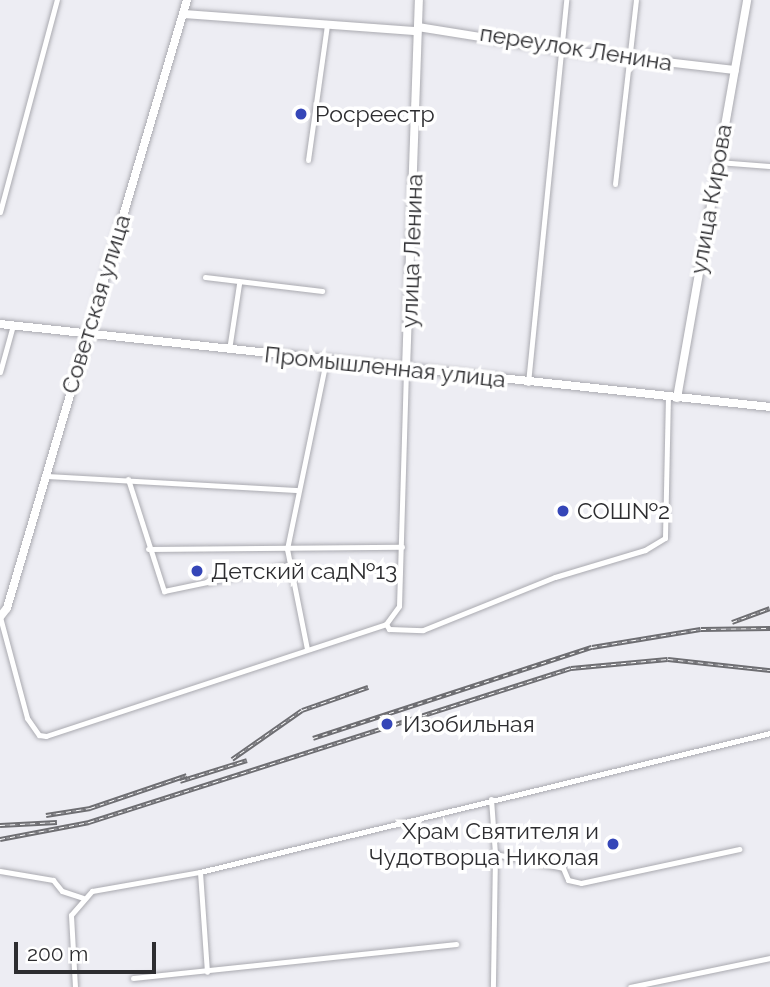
<!DOCTYPE html>
<html>
<head>
<meta charset="utf-8">
<style>
  body { margin:0 }
  #map { position:relative; width:770px; height:987px; overflow:hidden; background:#ededf3; font-family:Raleway,sans-serif }
  div>[style] { position:absolute }
  .roads { filter:drop-shadow(0 0 2px #aaaab0) drop-shadow(0 0 2px #aaaab0) }
  .street>* { height:5px; margin:-2.5px; padding:0 2.5px; transform-origin:2.5px; border-radius:2.5px; background:#fff }
  .secondary>* { height:8px; margin:-4px; padding:0 4px; transform-origin:4px; border-radius:4px; background:#fff }
  .rail>* { height:4.5px; margin-top:-2.25px; transform-origin:0; background:repeating-linear-gradient(90deg,#fff 0 5px,#6e6e72 0 10px); box-sizing:border-box; border-block:2px solid #6e6e72 }
  .dots>* { width:19px; height:19px; translate:-50% -50%; box-sizing:border-box; border:4px solid #fff; border-radius:50% }
  span { translate:-50% -50%; white-space:nowrap; text-align:center; line-height:1.15; -webkit-text-stroke:7px #fff; paint-order:stroke }
  .street-label { font-size:23px; color:#2d2d30 }
  .poi-label { font-size:23px; color:#2d2d30 }
  .left { translate:0 -50%; text-align:left }
  .right { translate:-100% -50%; text-align:right }
  .scale { position:absolute; left:14px; top:942px; width:142px; height:32px; box-sizing:border-box; border:4px solid #2d2d30; border-top:0; padding-left:9px; font-size:21px; line-height:24px; white-space:nowrap; color:#2d2d30; -webkit-text-stroke:5px #fff; paint-order:stroke }
</style>
</head>
<body>
<div id="map">
  <div class="roads">
    <div class="street">
      <div style="left:308px;top:160px;width:136px;rotate:-82deg"></div>
      <div style="left:717px;top:162px;width:53px;rotate:4.3deg"></div>
      <div style="left:615px;top:184px;width:185px;rotate:-83.5deg"></div>
      <div style="left:0;top:212px;width:220px;rotate:-75deg"></div>
      <div style="left:205px;top:277px;width:118px;rotate:6.8deg"></div>
      <div style="left:229px;top:350px;width:67px;rotate:-81.4deg"></div>
      <div style="left:0;top:372px;width:49px;rotate:-74.5deg"></div>
      <div style="left:528px;top:383px;width:385px;rotate:-84.3deg"></div>
      <div style="left:45px;top:476px;width:253px;rotate:3.2deg"></div>
      <div style="left:128px;top:479px;width:118px;rotate:72.2deg"></div>
      <div style="left:164px;top:591px;width:127px;rotate:-11.8deg"></div>
      <div style="left:148px;top:549px;width:254px;rotate:-0.5deg"></div>
      <div style="left:0;top:617px;width:105px;rotate:75deg"></div>
      <div style="left:27px;top:718px;width:21px;rotate:55deg"></div>
      <div style="left:39px;top:735px;width:7px;rotate:8deg"></div>
      <div style="left:46px;top:736px;width:358px;rotate:-18.2deg"></div>
      <div style="left:386px;top:624px;width:22px;rotate:-54deg"></div>
      <div style="left:399px;top:606px;width:237px;rotate:-88.3deg"></div>
      <div style="left:386px;top:624px;width:6px;rotate:59deg"></div>
      <div style="left:389px;top:629px;width:34px;rotate:2deg"></div>
      <div style="left:423px;top:630px;width:142px;rotate:-21.9deg"></div>
      <div style="left:555px;top:577px;width:94px;rotate:-16.7deg"></div>
      <div style="left:645px;top:550px;width:23px;rotate:-31deg"></div>
      <div style="left:665px;top:538px;width:141px;rotate:-88.8deg"></div>
      <div style="left:307px;top:649px;width:102px;rotate:-101.3deg"></div>
      <div style="left:287px;top:549px;width:193px;rotate:-78.3deg"></div>
      <div style="left:491px;top:799px;width:55px;rotate:85.8deg"></div>
      <div style="left:495px;top:854px;width:133px;rotate:90.9deg"></div>
      <div style="left:495px;top:854px;width:69px;rotate:11.6deg"></div>
      <div style="left:563px;top:868px;width:13px;rotate:67deg"></div>
      <div style="left:568px;top:880px;width:13px;rotate:13deg"></div>
      <div style="left:581px;top:883px;width:162px;rotate:-12.1deg"></div>
      <div style="left:0;top:871px;width:54px;rotate:9.6deg"></div>
      <div style="left:53px;top:880px;width:14px;rotate:51deg"></div>
      <div style="left:62px;top:891px;width:22px;rotate:18deg"></div>
      <div style="left:200px;top:872px;width:100px;rotate:86deg"></div>
      <div style="left:133px;top:978px;width:325px;rotate:-6deg"></div>
      <div style="left:75px;top:987px;width:72px;rotate:-93.2deg"></div>
      <div style="left:71px;top:915px;width:32px;rotate:-49deg"></div>
      <div style="left:92px;top:891px;width:110px;rotate:-10deg"></div>
      <div style="left:200px;top:872px;width:587px;rotate:-13.7deg"></div>
      <div style="left:630px;top:987px;width:143px;rotate:-11.7deg"></div>
    </div>
    <div class="secondary">
      <div style="left:184px;top:14px;width:234px;rotate:4.2deg"></div>
      <div style="left:418px;top:27px;width:146px;rotate:9.1deg"></div>
      <div style="left:562px;top:50px;width:174px;rotate:6.6deg"></div>
      <div style="left:0;top:324px;width:774px;rotate:6.15deg"></div>
      <div style="left:406px;top:369px;width:369px;rotate:-88deg"></div>
      <div style="left:677px;top:398px;width:404px;rotate:-80deg"></div>
      <div style="left:0;top:617px;width:11px;rotate:-52deg"></div>
      <div style="left:7px;top:608px;width:634px;rotate:-73.51deg"></div>
    </div>
  </div>
  <div class="rail">
    <div style="left:732px;top:622px;width:40px;rotate:-20.2deg"></div>
    <div style="left:313px;top:738px;width:293px;rotate:-18.1deg"></div>
    <div style="left:592px;top:647px;width:110px;rotate:-9.4deg"></div>
    <div style="left:701px;top:629px;width:69px;rotate:-0.8deg"></div>
    <div style="left:232px;top:759px;width:85px;rotate:-35deg"></div>
    <div style="left:302px;top:710px;width:70px;rotate:-19.2deg"></div>
    <div style="left:180px;top:781px;width:70px;rotate:-17.4deg"></div>
    <div style="left:46px;top:815px;width:45px;rotate:-9deg"></div>
    <div style="left:90px;top:808px;width:102px;rotate:-18.8deg"></div>
    <div style="left:0;top:825px;width:57px;rotate:-3deg"></div>
    <div style="left:0;top:839px;width:91px;rotate:-10.8deg"></div>
    <div style="left:89px;top:822px;width:506px;rotate:-17.72deg"></div>
    <div style="left:571px;top:668px;width:97px;rotate:-5.3deg"></div>
    <div style="left:668px;top:659px;width:103px;rotate:6.2deg"></div>
  </div>
  <div class="dots">
    <div style="left:301px;top:114px;background:#3546b8"></div>
    <div style="left:563px;top:511px;background:#3546b8"></div>
    <div style="left:197px;top:571px;background:#3546b8"></div>
    <div style="left:387px;top:724px;background:#3546b8"></div>
    <div style="left:613px;top:844px;background:#3546b8"></div>
  </div>
  <div class="street-label">
    <span style="left:576px;top:48px;rotate:9deg">переулок Ленина</span>
    <span style="left:711px;top:199px;rotate:-80deg">улица Кирова</span>
    <span style="left:412px;top:251px;rotate:-88deg">улица Ленина</span>
    <span style="left:96px;top:304px;rotate:-73deg">Советская улица</span>
    <span style="left:385px;top:367px;rotate:6deg">Промышленная улица</span>
  </div>
  <div class="poi-label">
    <span class="left" style="left:315px;top:114px">Росреестр</span>
    <span class="left" style="left:577px;top:511px">СОШ№2</span>
    <span class="left" style="left:211px;top:571px">Детский сад№13</span>
    <span class="left" style="left:403px;top:724px">Изобильная</span>
    <span class="right" style="left:599px;top:844px">Храм Святителя и<br>Чудотворца Николая</span>
  </div>
  <div class="scale">200 m</div>
</div>
</body>
</html>
